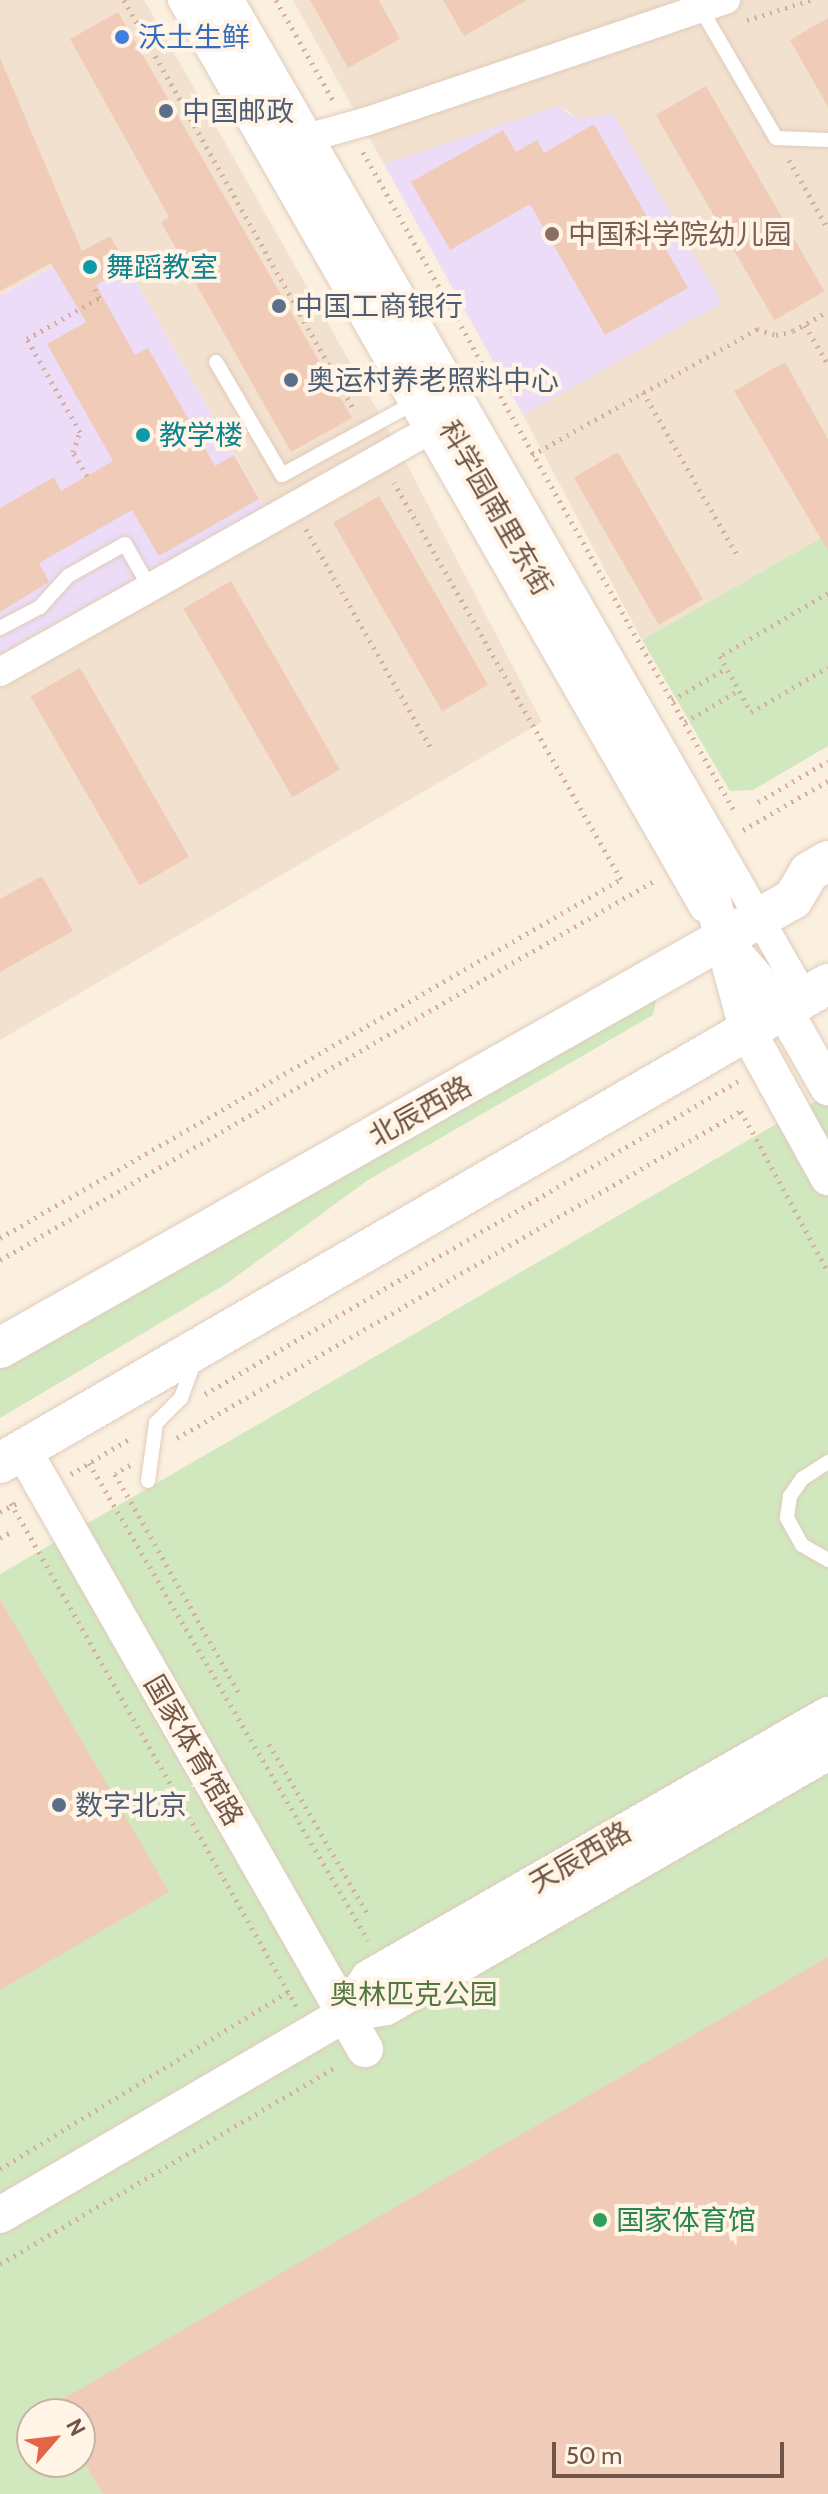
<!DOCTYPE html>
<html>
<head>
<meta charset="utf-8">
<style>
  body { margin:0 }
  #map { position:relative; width:828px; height:2494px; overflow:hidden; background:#fbefdf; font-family:Cabin,"Noto Sans SC",sans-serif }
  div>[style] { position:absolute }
  .residential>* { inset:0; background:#f2e1ce }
  .education>* { inset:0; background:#ecdcf7 }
  .green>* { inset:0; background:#d1e8bf }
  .building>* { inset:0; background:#f0ccb8; transform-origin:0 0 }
  .path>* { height:5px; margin-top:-2.5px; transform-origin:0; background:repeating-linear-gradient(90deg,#d4b09c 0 2px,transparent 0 8px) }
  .roads { filter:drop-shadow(0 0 2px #dfcbbc) drop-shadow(0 0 2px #dfcbbc) }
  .service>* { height:14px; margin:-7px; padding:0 7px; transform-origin:7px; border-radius:7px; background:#fff }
  .minor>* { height:28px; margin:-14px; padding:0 14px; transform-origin:14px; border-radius:14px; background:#fff }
  .tertiary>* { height:36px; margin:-18px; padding:0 18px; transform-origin:18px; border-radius:18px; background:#fff }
  .secondary>* { height:40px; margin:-20px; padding:0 20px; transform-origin:20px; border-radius:20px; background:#fff }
  .dots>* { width:22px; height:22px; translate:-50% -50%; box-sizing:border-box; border:4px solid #fff4e5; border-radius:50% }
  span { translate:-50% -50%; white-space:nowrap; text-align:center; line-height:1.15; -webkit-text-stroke:8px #fff4e5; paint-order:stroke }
  .shop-label { font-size:28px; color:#366cbe }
  .left { translate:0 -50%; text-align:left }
  .service-label { font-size:28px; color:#4e5e75 }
  .education-label { font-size:28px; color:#785e54 }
  .culture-label { font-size:28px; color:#0d838f }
  .street-label { font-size:28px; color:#705548 }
  .park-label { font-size:28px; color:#527741 }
  .leisure-label { font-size:28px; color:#27864d }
  .north { position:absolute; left:16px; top:2398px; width:80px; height:80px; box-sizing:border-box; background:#fff4e5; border:2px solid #c6b4a6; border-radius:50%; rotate:62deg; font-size:22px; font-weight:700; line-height:32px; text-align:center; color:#705548 }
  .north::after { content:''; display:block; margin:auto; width:28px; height:36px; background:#e36547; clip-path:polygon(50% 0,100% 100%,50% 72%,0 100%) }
  .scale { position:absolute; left:552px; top:2442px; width:232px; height:36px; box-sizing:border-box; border:4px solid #705548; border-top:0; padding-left:10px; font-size:24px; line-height:28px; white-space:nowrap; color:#705548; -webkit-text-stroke:6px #fff4e5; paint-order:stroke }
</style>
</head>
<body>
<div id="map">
  <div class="residential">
    <div style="clip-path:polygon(0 0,144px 0,393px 438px,542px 722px,0 1040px,0 653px,264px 506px,110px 236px,0 294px)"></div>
    <div style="clip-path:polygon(293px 0,828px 0,828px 534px,642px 640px,523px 415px,722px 303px,613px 115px,577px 119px,565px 109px,384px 164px)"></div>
  </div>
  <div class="education">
    <div style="clip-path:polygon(557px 106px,577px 119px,613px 114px,722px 303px,523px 415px,384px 164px)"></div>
    <div style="clip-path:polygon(110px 236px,264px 507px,0 653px,0 295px)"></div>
  </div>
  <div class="green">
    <div style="clip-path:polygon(828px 534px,828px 746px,753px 790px,730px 791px,642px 640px)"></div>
    <div style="clip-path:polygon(651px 997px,656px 1001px,653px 1015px,368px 1180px,226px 1284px,0 1418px,0 1367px)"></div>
    <div style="clip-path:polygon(evenodd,828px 1094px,828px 2494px,0 2494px,0 1574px,828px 1094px,32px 2414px,80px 2414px,80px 2462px,32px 2462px,32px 2414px)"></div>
  </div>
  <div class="building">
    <div style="clip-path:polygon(310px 0,379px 0,400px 39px,348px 68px)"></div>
    <div style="clip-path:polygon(443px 0,527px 0,464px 36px)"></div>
    <div style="clip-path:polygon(118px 12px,352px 418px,291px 452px,161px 222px,169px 217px,70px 39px)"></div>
    <div style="clip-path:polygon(828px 18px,828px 107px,790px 40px)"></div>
    <div style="clip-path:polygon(0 58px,82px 251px,110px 236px,128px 267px,96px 285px,135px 355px,148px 348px,215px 466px,234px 455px,259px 499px,159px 556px,132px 510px,39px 563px,49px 582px,0 612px,0 508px,54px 477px,61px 491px,113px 461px,47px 344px,86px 322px,51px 263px,0 291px)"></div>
    <div style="left:706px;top:86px;width:237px;height:58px;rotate:60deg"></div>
    <div style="clip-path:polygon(594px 124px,688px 288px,605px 335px,530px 204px,450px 250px,411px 182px,503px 130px,516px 152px,537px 140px,544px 153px)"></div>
    <div style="clip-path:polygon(785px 362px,828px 439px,828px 551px,734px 391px)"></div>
    <div style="left:618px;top:452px;width:170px;height:51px;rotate:60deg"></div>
    <div style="left:379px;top:496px;width:218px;height:53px;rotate:60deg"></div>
    <div style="left:231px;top:581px;width:218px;height:55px;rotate:60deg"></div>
    <div style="left:80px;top:668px;width:218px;height:57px;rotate:60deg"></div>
    <div style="clip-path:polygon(42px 876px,73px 931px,0 972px,0 899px)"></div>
    <div style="clip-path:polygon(0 1599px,169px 1892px,0 1990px)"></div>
    <div style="clip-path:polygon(828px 1957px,828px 2494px,103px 2494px,80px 2454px,80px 2414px,37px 2414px)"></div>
  </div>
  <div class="path">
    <div style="left:124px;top:0;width:470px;rotate:60.7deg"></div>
    <div style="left:276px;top:0;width:117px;rotate:60.4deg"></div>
    <div style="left:747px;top:20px;width:67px;rotate:-17.4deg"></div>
    <div style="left:363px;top:152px;width:754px;rotate:60.61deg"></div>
    <div style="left:789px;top:160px;width:79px;rotate:60.5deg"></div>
    <div style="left:805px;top:325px;width:46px;rotate:60.1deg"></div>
    <div style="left:643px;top:392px;width:188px;rotate:60deg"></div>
    <div style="left:532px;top:455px;width:258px;rotate:-29.2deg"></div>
    <div style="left:757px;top:329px;width:20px;rotate:18deg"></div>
    <div style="left:776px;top:335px;width:17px;rotate:-13deg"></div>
    <div style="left:793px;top:331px;width:40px;rotate:-29.7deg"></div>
    <div style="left:87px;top:476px;width:28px;rotate:-120deg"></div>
    <div style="left:73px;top:452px;width:21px;rotate:-71deg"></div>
    <div style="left:80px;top:432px;width:107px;rotate:-119.7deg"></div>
    <div style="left:27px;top:339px;width:83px;rotate:-29.7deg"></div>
    <div style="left:99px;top:298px;width:13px;rotate:-113deg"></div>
    <div style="left:306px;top:529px;width:252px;rotate:60.3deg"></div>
    <div style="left:828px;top:593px;width:125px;rotate:149.7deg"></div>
    <div style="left:720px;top:656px;width:64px;rotate:61deg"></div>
    <div style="left:751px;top:712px;width:89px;rotate:-30.3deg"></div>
    <div style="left:672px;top:700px;width:64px;rotate:-30.2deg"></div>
    <div style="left:685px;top:722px;width:63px;rotate:-30.7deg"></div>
    <div style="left:758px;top:802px;width:81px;rotate:-30.4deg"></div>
    <div style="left:743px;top:830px;width:98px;rotate:-30deg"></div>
    <div style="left:0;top:1238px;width:717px;rotate:-30.03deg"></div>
    <div style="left:621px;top:879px;width:457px;rotate:-119.8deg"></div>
    <div style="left:0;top:1260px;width:759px;rotate:-30.11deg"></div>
    <div style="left:205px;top:1394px;width:618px;rotate:-30.42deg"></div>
    <div style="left:177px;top:1438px;width:652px;rotate:-30.1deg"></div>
    <div style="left:741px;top:1111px;width:183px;rotate:61.6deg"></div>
    <div style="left:89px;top:1463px;width:553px;rotate:59.68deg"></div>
    <div style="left:130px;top:1465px;width:17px;rotate:149deg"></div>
    <div style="left:115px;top:1474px;width:254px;rotate:60.5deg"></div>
    <div style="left:71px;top:1474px;width:70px;rotate:-31deg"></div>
    <div style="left:11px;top:1503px;width:578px;rotate:60.46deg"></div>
    <div style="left:0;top:1512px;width:19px;rotate:-28deg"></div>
    <div style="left:0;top:1538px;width:13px;rotate:-29deg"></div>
    <div style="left:269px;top:1744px;width:195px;rotate:59.9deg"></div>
    <div style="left:0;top:2169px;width:344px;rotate:-31.6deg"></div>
    <div style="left:0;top:2264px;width:391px;rotate:-30.4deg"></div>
  </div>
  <div class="roads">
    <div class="service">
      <div style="left:701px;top:9px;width:149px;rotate:59.8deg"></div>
      <div style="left:776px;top:138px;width:52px;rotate:2.2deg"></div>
      <div style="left:216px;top:362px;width:131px;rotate:59.7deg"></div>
      <div style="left:282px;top:475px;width:153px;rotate:-28.6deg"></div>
      <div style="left:0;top:628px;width:45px;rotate:-27.7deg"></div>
      <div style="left:40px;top:607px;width:42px;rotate:-47.9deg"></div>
      <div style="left:68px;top:576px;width:65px;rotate:-29.3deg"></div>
      <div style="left:125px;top:544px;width:51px;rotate:60.4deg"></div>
      <div style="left:828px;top:1462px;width:31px;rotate:147deg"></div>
      <div style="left:802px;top:1479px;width:21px;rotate:125deg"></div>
      <div style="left:790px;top:1496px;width:22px;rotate:98deg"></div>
      <div style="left:787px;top:1518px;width:31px;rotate:61deg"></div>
      <div style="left:802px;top:1545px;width:30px;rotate:30deg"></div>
      <div style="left:148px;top:1481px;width:59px;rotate:-82.1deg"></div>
      <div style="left:156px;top:1423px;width:35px;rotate:-45deg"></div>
      <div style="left:181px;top:1398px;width:38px;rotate:-70deg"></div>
    </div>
    <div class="minor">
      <div style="left:182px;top:0;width:1047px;rotate:60.11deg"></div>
      <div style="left:230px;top:0;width:1152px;rotate:60.05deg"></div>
      <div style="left:289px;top:143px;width:82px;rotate:-15.6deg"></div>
      <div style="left:368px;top:121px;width:378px;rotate:-18.7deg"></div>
      <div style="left:0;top:672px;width:507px;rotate:-29.39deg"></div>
    </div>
    <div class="tertiary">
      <div style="left:203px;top:0;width:971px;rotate:59.9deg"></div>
      <div style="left:690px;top:840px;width:47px;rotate:67.3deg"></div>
      <div style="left:708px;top:883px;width:154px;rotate:75deg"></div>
      <div style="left:748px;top:1032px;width:166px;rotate:61.1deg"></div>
      <div style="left:729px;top:947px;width:84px;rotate:48.9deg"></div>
      <div style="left:784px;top:1010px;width:89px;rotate:60.3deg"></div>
      <div style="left:23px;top:1450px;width:690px;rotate:60.28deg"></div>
      <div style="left:345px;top:2014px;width:43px;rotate:-56.3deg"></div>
      <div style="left:369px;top:1978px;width:529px;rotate:-29.81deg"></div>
      <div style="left:0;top:2215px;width:399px;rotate:-30.2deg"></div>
      <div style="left:345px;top:2014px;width:42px;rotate:-9.7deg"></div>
      <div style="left:386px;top:2007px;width:510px;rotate:-29.98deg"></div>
    </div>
    <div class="secondary">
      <div style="left:0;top:1348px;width:911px;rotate:-29.52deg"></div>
      <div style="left:793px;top:899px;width:31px;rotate:-59deg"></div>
      <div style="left:809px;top:872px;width:22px;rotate:-30deg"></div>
      <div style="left:0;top:1463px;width:957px;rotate:-30.05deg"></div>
    </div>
  </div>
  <div class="dots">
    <div style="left:122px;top:37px;background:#3f7fe0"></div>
    <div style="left:166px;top:111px;background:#5c6f8a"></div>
    <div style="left:552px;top:234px;background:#8d6e63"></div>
    <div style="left:90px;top:267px;background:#0f9aa8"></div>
    <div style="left:279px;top:306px;background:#5c6f8a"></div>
    <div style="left:291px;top:380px;background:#5c6f8a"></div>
    <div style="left:143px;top:435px;background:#0f9aa8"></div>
    <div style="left:59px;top:1805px;background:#5c6f8a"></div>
    <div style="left:600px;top:2220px;background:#2e9e5b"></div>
  </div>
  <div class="shop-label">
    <span class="left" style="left:138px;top:37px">沃土生鲜</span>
  </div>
  <div class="service-label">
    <span class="left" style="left:182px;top:111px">中国邮政</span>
    <span class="left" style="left:295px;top:306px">中国工商银行</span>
    <span class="left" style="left:307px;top:380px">奥运村养老照料中心</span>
    <span class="left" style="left:75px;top:1805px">数字北京</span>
  </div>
  <div class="education-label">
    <span class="left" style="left:568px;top:234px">中国科学院幼儿园</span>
  </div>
  <div class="culture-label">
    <span class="left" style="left:106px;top:267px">舞蹈教室</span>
    <span class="left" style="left:159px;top:435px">教学楼</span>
  </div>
  <div class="street-label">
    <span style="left:496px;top:508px;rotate:60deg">科学园南里东街</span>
    <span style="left:420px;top:1111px;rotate:-29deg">北辰西路</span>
    <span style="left:194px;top:1750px;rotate:60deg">国家体育馆路</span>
    <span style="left:580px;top:1857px;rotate:-30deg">天辰西路</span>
  </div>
  <div class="park-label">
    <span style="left:414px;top:1994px">奥林匹克公园</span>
  </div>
  <div class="leisure-label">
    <span class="left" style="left:616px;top:2220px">国家体育馆</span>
  </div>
  <div class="north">N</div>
  <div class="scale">50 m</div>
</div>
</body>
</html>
